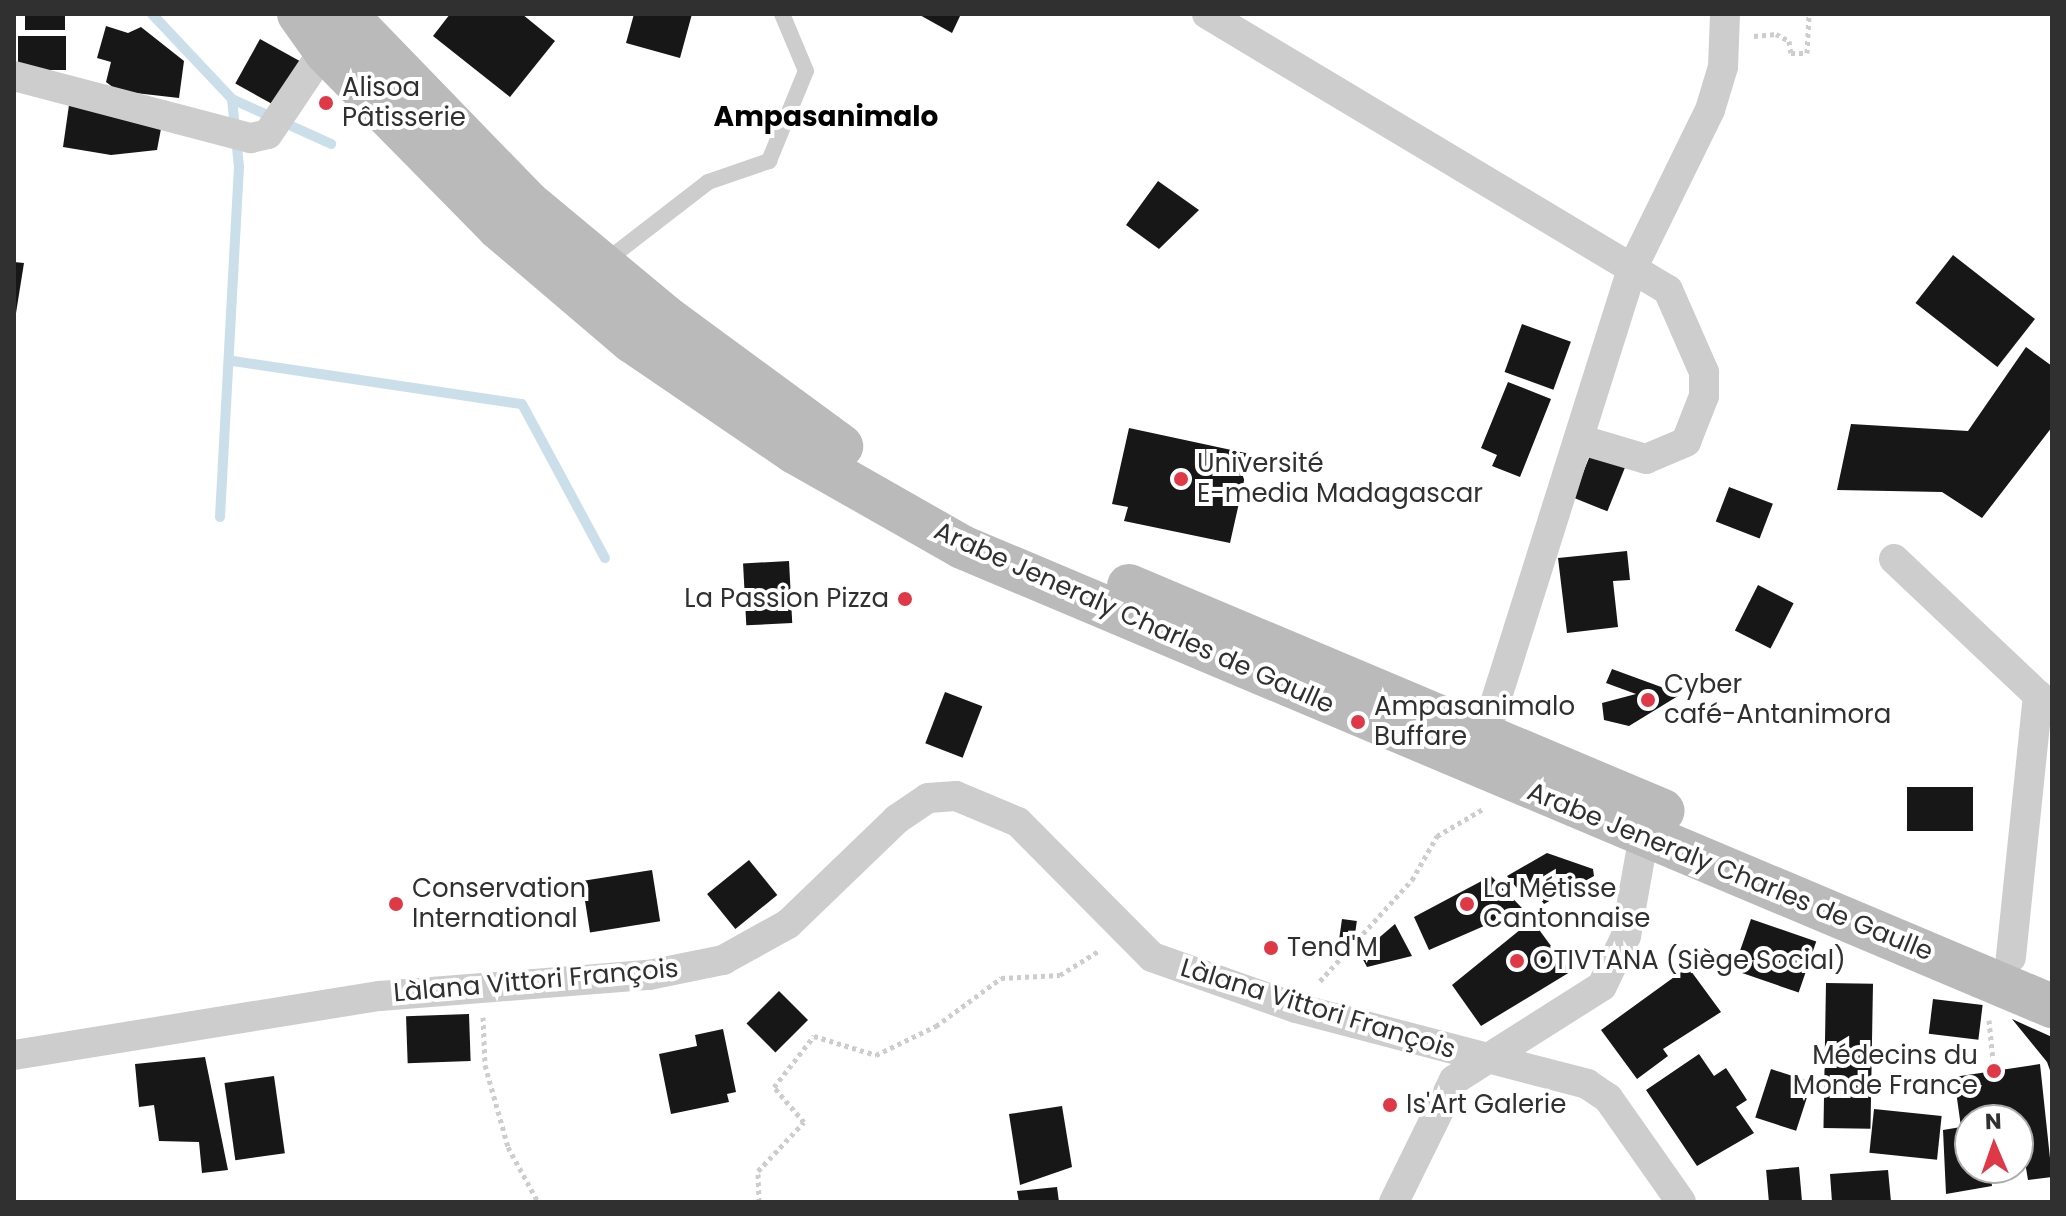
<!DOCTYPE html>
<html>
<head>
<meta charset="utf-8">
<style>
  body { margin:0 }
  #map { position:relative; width:2066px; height:1216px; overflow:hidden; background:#fff; font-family:Poppins,sans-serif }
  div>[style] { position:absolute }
  .stream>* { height:10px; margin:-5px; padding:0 5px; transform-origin:5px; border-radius:5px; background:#cbdfeb }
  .building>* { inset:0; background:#171717; transform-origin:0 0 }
  .path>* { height:5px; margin-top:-2.5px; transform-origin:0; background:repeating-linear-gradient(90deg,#cdcdcd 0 4px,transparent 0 8px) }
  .lane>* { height:16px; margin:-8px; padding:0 8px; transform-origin:8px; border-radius:8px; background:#cdcdcd }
  .street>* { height:30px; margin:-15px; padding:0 15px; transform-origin:15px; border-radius:15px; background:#cdcdcd }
  .secondary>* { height:44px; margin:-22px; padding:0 22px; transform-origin:22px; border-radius:22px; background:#bababa }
  .dots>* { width:22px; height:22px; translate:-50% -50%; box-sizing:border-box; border:4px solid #fff; border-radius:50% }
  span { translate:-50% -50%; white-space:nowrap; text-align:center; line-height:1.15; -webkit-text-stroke:8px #fff; paint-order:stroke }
  .poi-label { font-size:26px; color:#303030 }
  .left { translate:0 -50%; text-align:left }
  .right { translate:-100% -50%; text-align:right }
  .street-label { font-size:26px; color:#303030 }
  .neighbourhood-label { font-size:28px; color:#000; font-weight:700 }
  .frame { position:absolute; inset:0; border:16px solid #303030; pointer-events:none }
  .north { position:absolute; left:1954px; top:1104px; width:80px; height:80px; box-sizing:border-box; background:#fff; border:2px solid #acacac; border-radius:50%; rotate:358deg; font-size:22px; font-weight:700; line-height:32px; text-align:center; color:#303030 }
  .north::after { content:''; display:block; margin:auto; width:28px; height:36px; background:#df3948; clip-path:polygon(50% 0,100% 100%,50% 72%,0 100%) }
</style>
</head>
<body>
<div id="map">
  <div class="stream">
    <div style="left:152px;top:14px;width:117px;rotate:46.7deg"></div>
    <div style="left:232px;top:99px;width:109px;rotate:24.4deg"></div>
    <div style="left:233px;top:361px;width:292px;rotate:8.5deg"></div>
    <div style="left:522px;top:404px;width:175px;rotate:61.7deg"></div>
    <div style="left:220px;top:517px;width:351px;rotate:-86.9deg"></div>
    <div style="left:239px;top:167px;width:68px;rotate:-95.9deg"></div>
  </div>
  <div class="building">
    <div style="left:25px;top:14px;width:40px;height:16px"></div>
    <div style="clip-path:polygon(450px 14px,522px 14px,555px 41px,510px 97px,433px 36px)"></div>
    <div style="clip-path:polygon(634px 14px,692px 14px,680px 58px,626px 43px)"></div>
    <div style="clip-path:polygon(918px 14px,961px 14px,952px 33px)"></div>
    <div style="clip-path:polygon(106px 26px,128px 33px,141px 27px,184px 61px,179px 98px,118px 91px,106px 82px,111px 62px,97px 58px)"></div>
    <div style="left:18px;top:36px;width:48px;height:34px"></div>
    <div style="left:260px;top:39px;width:50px;height:51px;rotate:29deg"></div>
    <div style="clip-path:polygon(69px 105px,163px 118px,157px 150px,111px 155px,63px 147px)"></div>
    <div style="clip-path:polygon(1158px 181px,1199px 210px,1159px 249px,1126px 225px)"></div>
    <div style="left:1953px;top:255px;width:104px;height:61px;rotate:38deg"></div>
    <div style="clip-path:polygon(14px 262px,24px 263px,16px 313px,14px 313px)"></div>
    <div style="left:1522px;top:324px;width:52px;height:51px;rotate:20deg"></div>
    <div style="clip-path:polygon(2026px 347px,2052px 366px,2052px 427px,1982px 518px,1942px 492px,1837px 490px,1851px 424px,1968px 431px)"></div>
    <div style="clip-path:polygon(1508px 382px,1551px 399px,1520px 477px,1492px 466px,1497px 455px,1481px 448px)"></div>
    <div style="clip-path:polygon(1129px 428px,1250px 454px,1230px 543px,1124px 521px,1128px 507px,1112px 504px)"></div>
    <div style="left:1591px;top:453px;width:37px;height:48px;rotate:22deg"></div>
    <div style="left:1729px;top:487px;width:47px;height:37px;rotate:21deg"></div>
    <div style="clip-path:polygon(1627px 551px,1630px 580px,1613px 581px,1618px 627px,1567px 633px,1558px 558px)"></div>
    <div style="left:789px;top:561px;width:62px;height:46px;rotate:87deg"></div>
    <div style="left:1758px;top:585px;width:40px;height:51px;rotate:27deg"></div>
    <div style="clip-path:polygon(1612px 669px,1664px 688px,1678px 696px,1629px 726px,1604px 720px,1602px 703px,1636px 694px,1606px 683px)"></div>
    <div style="left:945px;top:692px;width:40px;height:55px;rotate:21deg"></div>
    <div style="left:1907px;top:787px;width:66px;height:44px"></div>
    <div style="clip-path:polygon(1547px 853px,1593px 869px,1594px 876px,1544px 904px,1532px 888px,1522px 894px,1507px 876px)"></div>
    <div style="left:749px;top:860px;width:45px;height:54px;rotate:51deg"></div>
    <div style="left:652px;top:870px;width:52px;height:71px;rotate:81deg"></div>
    <div style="clip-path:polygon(1491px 876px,1523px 909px,1429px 950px,1414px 917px)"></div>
    <div style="left:1342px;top:919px;width:15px;height:22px;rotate:8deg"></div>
    <div style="left:1751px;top:919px;width:69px;height:54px;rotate:19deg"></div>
    <div style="clip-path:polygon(1532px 920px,1570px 972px,1481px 1026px,1452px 985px)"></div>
    <div style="clip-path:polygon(1395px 924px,1412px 956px,1367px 967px,1360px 954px)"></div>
    <div style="clip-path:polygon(1688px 967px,1721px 1012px,1663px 1049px,1668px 1056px,1637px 1079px,1601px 1030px)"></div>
    <div style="left:1826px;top:983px;width:47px;height:145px;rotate:1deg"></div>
    <div style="left:779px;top:991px;width:41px;height:46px;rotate:45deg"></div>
    <div style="left:1933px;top:999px;width:50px;height:35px;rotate:7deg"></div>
    <div style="left:469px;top:1014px;width:47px;height:63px;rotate:88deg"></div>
    <div style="clip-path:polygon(2012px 1019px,2052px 1037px,2052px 1076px,2047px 1062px)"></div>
    <div style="clip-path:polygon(723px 1029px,736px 1092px,727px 1094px,729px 1102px,671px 1114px,659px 1054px,697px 1046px,695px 1035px)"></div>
    <div style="clip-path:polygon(1699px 1054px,1714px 1076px,1726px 1068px,1747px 1100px,1736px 1107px,1754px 1133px,1697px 1166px,1646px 1090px)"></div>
    <div style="clip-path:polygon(205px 1057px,228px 1170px,202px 1173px,199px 1142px,159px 1141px,154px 1105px,139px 1107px,135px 1064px)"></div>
    <div style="clip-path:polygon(2040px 1064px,2052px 1177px,2028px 1180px,2018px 1120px,1970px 1120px,1970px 1168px,1990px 1168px,1992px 1186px,1946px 1194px,1943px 1130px,1961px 1127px,1954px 1077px)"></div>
    <div style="left:1771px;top:1069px;width:43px;height:51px;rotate:18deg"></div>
    <div style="left:274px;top:1076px;width:78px;height:50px;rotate:82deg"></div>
    <div style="clip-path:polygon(1062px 1106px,1072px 1167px,1020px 1185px,1009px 1114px)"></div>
    <div style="left:1874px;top:1109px;width:68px;height:44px;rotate:6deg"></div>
    <div style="left:1799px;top:1167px;width:35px;height:33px;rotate:85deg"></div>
    <div style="clip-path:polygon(1888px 1170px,1891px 1202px,1832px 1202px,1830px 1174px)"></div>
    <div style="clip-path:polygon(1057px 1187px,1059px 1202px,1019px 1202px,1017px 1191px)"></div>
  </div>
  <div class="path">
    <div style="left:1754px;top:36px;width:22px;rotate:-5deg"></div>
    <div style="left:1776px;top:34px;width:15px;rotate:28deg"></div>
    <div style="left:1789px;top:41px;width:12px;rotate:81deg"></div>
    <div style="left:1791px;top:53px;width:16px"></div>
    <div style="left:1807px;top:53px;width:39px;rotate:-87deg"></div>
    <div style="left:1320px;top:981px;width:137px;rotate:-47.7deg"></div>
    <div style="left:1412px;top:880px;width:51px;rotate:-60.4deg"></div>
    <div style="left:1437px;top:836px;width:53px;rotate:-30.4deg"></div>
    <div style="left:483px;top:1017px;width:48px;rotate:87.6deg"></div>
    <div style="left:485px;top:1065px;width:85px;rotate:74.3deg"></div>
    <div style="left:508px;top:1147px;width:63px;rotate:61.4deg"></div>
    <div style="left:1989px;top:1020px;width:51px;rotate:84.4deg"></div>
    <div style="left:759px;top:1202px;width:31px;rotate:-92deg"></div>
    <div style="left:758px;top:1171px;width:67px;rotate:-46.8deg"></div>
    <div style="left:804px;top:1122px;width:46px;rotate:-130.6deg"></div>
    <div style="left:774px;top:1087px;width:65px;rotate:-51.9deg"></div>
    <div style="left:814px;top:1036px;width:65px;rotate:17deg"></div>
    <div style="left:876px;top:1055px;width:67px;rotate:-25.8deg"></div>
    <div style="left:936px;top:1026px;width:81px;rotate:-36.4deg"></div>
    <div style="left:1001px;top:978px;width:59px;rotate:-2.9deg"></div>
    <div style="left:1060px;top:975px;width:47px;rotate:-32deg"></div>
  </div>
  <div class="lane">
    <div style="left:602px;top:264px;width:134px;rotate:-37.7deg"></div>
    <div style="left:708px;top:182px;width:65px;rotate:-19deg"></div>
    <div style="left:769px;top:161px;width:97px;rotate:-67.7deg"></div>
    <div style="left:806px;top:71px;width:62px;rotate:-112.8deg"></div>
  </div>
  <div class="street">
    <div style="left:1207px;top:14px;width:537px;rotate:30.91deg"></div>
    <div style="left:1668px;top:290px;width:90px;rotate:66.3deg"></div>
    <div style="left:1704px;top:372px;width:24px;rotate:90deg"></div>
    <div style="left:1704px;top:396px;width:49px;rotate:111.4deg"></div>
    <div style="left:1686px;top:442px;width:43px;rotate:157deg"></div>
    <div style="left:1646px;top:459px;width:70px;rotate:-163.4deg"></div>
    <div style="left:14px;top:76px;width:245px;rotate:14.7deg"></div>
    <div style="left:251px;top:138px;width:17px;rotate:-13deg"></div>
    <div style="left:268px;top:134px;width:102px;rotate:-56.2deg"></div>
    <div style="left:1894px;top:559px;width:198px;rotate:43.4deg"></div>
    <div style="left:2038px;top:695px;width:264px;rotate:95.9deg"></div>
    <div style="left:1479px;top:754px;width:509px;rotate:-72.49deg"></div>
    <div style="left:1632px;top:269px;width:177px;rotate:-63.9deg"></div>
    <div style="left:1710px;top:110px;width:45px;rotate:-73.2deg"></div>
    <div style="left:1723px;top:67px;width:53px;rotate:-87.8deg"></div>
    <div style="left:14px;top:1055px;width:371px;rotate:-9.2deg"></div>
    <div style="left:380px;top:996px;width:270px;rotate:-4.5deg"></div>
    <div style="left:649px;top:975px;width:76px;rotate:-11.5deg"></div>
    <div style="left:723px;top:960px;width:74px;rotate:-29deg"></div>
    <div style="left:788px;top:924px;width:151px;rotate:-43.9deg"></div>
    <div style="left:897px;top:819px;width:37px;rotate:-34deg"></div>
    <div style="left:928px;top:798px;width:28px;rotate:-4deg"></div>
    <div style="left:956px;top:796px;width:67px;rotate:22.8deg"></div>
    <div style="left:1018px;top:822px;width:190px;rotate:45.2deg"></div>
    <div style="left:1152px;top:957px;width:153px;rotate:19.5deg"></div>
    <div style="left:1296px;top:1008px;width:301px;rotate:14.6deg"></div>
    <div style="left:1587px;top:1084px;width:25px;rotate:34deg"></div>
    <div style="left:1608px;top:1098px;width:127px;rotate:54.9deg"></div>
    <div style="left:1394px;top:1202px;width:136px;rotate:-63.8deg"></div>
    <div style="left:1454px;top:1080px;width:175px;rotate:-32.4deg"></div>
    <div style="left:1602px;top:986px;width:55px;rotate:-64.4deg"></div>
    <div style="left:1626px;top:936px;width:103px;rotate:-79.9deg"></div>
  </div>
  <div class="secondary">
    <div style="left:299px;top:14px;width:47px;rotate:54.6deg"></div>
    <div style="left:326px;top:52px;width:247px;rotate:45.5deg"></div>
    <div style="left:499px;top:228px;width:175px;rotate:40.4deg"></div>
    <div style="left:632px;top:341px;width:197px;rotate:34.3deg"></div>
    <div style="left:795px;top:452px;width:192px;rotate:29.6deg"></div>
    <div style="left:962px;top:547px;width:1183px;rotate:22.84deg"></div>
    <div style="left:345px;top:14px;width:262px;rotate:45.9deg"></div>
    <div style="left:527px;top:202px;width:183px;rotate:39.7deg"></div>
    <div style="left:668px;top:319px;width:215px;rotate:36.3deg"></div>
    <div style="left:1129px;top:586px;width:579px;rotate:22.85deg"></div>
  </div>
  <div class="dots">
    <div style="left:326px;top:103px;background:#df3948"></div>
    <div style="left:1181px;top:479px;background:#df3948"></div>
    <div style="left:905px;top:599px;background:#df3948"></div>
    <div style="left:1648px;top:700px;background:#df3948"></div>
    <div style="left:1358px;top:722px;background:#df3948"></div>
    <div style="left:396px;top:904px;background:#df3948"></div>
    <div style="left:1467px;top:904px;background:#df3948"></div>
    <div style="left:1271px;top:948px;background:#df3948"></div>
    <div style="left:1517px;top:961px;background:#df3948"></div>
    <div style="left:1994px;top:1071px;background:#df3948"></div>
    <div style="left:1390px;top:1105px;background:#df3948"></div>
  </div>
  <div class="poi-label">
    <span class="left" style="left:342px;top:103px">Alisoa<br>Pâtisserie</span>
    <span class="left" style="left:1197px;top:479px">Université<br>E-media Madagascar</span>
    <span class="right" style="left:889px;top:599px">La Passion Pizza</span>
    <span class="left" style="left:1664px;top:700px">Cyber<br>café-Antanimora</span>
    <span class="left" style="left:1374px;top:722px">Ampasanimalo<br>Buffare</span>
    <span class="left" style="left:412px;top:904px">Conservation<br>International</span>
    <span class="left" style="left:1483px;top:904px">La Métisse<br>Cantonnaise</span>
    <span class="left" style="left:1287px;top:948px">Tend'M</span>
    <span class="left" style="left:1533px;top:961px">OTIVTANA (Siège Social)</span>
    <span class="right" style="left:1978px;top:1071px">Médecins du<br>Monde France</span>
    <span class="left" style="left:1406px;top:1105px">Is'Art Galerie</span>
  </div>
  <div class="street-label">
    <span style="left:1134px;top:618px;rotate:24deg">Arabe Jeneraly Charles de Gaulle</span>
    <span style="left:1730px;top:872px;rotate:22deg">Arabe Jeneraly Charles de Gaulle</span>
    <span style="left:536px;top:981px;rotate:-5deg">Làlana Vittori François</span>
    <span style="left:1318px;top:1009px;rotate:17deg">Làlana Vittori François</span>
  </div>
  <div class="neighbourhood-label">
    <span style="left:826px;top:117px">Ampasanimalo</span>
  </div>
  <div class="frame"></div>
  <div class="north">N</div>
</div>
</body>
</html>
